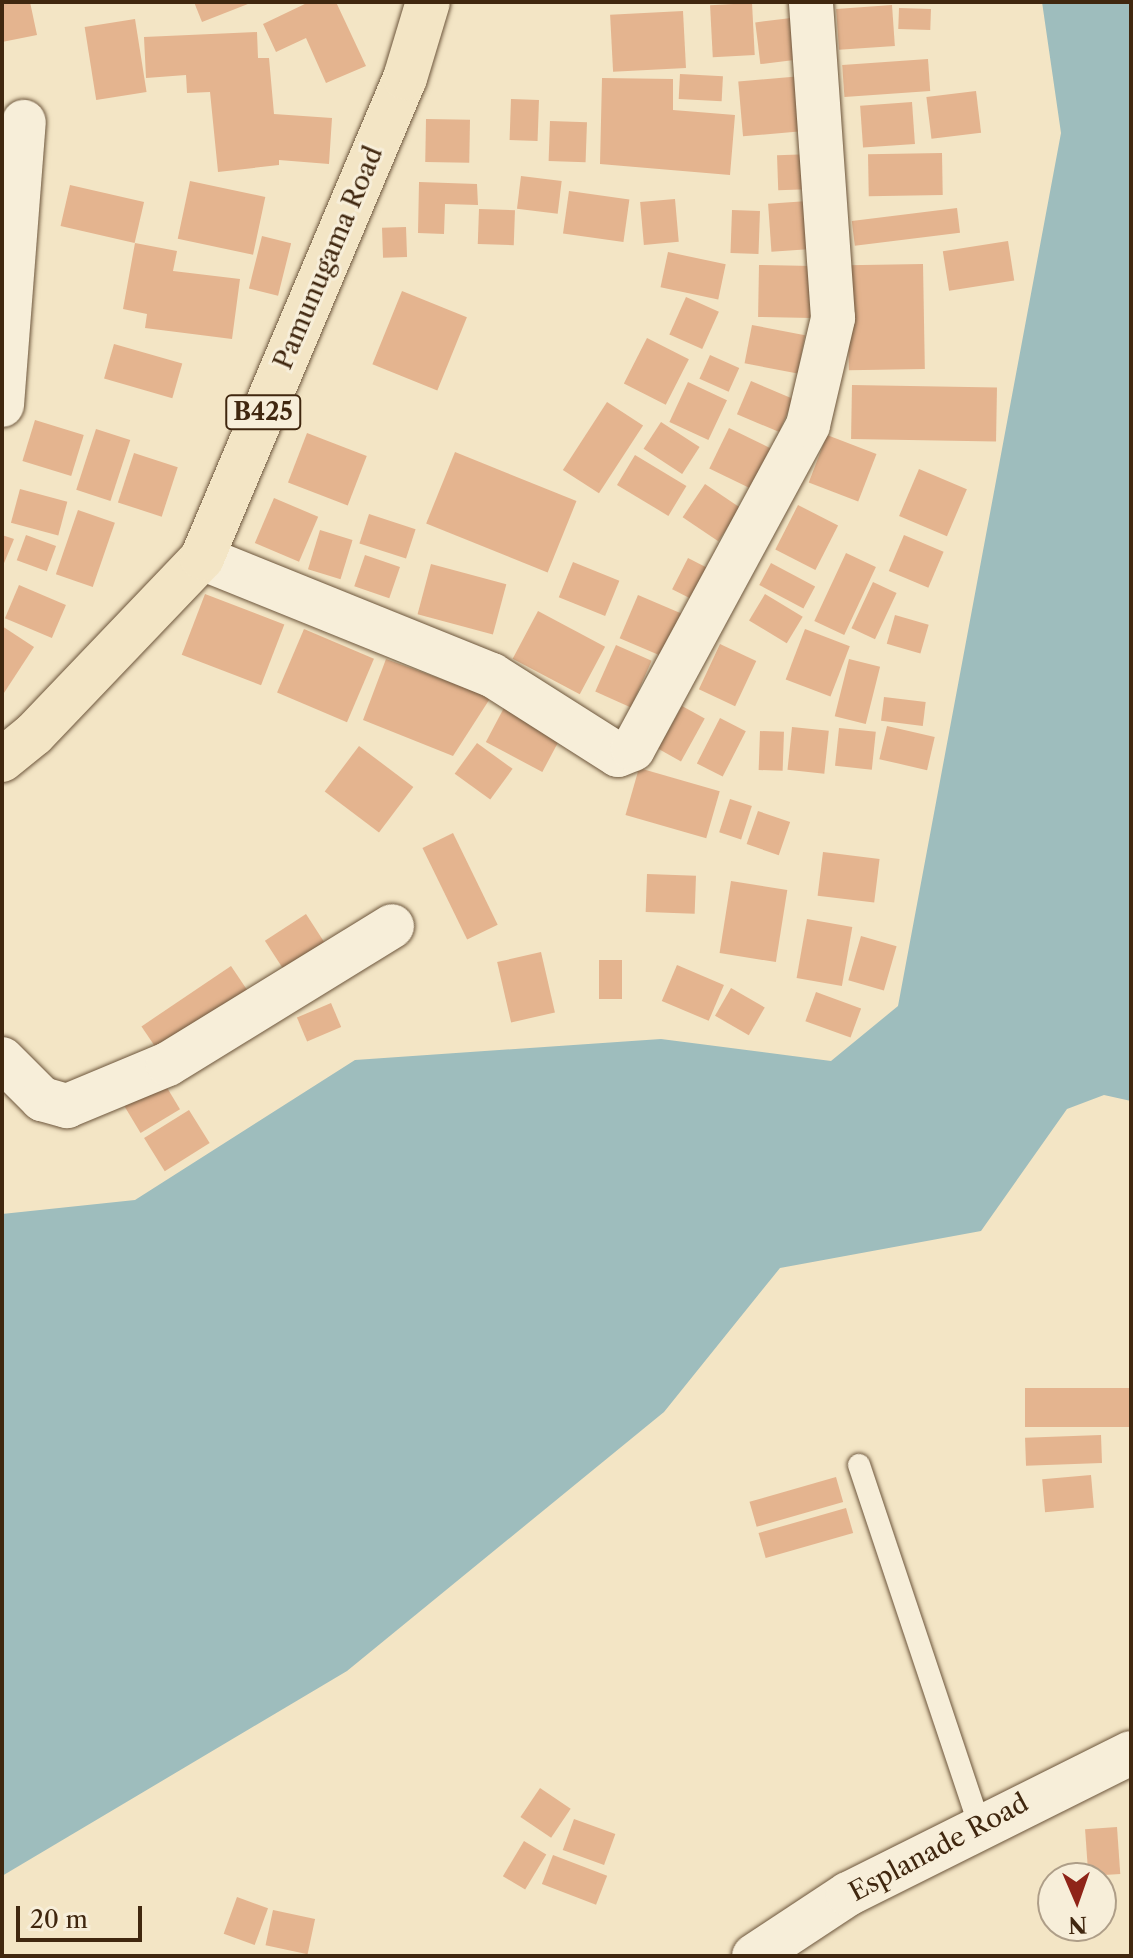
<!DOCTYPE html>
<html>
<head>
<meta charset="utf-8">
<style>
  body { margin:0 }
  #map { position:relative; width:1133px; height:1958px; overflow:hidden; background:#f3e5c5; font-family:"Libre Caslon Text",serif }
  div>[style] { position:absolute }
  .water>* { inset:0; background:#9ebdbd }
  .building>* { inset:0; background:#e4b48f; transform-origin:0 0 }
  .roads { filter:drop-shadow(0 0 2px #6d563c) drop-shadow(0 0 2px #6d563c) }
  .service>* { height:22px; margin:-11px; padding:0 11px; transform-origin:11px; border-radius:11px; background:#f7eed9 }
  .minor>* { height:44px; margin:-22px; padding:0 22px; transform-origin:22px; border-radius:22px; background:#f7eed9 }
  .tertiary>* { height:44px; margin:-22px; padding:0 22px; transform-origin:22px; border-radius:22px; background:#f7eed9 }
  .primary>* { height:44px; margin:-22px; padding:0 22px; transform-origin:22px; border-radius:22px; background:#f3e5c5 }
  span { translate:-50% -50%; white-space:nowrap; text-align:center; line-height:1.15; -webkit-text-stroke:6px #f7eed9; paint-order:stroke }
  .shield-label span { padding:2px 6px; background:#f7eed9; border:2px solid; border-radius:6px; -webkit-text-stroke-width:0 }
  .shield-label { font-size:24px; color:#40270f; font-weight:700 }
  .street-label { font-size:26px; color:#40270f }
  .frame { position:absolute; inset:0; border:4px solid #40270f; pointer-events:none }
  .north { position:absolute; left:1037px; top:1862px; width:80px; height:80px; box-sizing:border-box; background:#f7eed9; border:2px solid #ae9e88; border-radius:50%; rotate:178deg; font-size:22px; font-weight:700; line-height:32px; text-align:center; color:#40270f }
  .north::after { content:''; display:block; margin:auto; width:28px; height:36px; background:#8f2418; clip-path:polygon(50% 0,100% 100%,50% 72%,0 100%) }
  .scale { position:absolute; left:16px; top:1906px; width:126px; height:36px; box-sizing:border-box; border:4px solid #40270f; border-top:0; padding-left:10px; font-size:24px; line-height:28px; white-space:nowrap; color:#40270f; -webkit-text-stroke:6px #f7eed9; paint-order:stroke }
</style>
</head>
<body>
<div id="map">
  <div class="water">
    <div style="clip-path:polygon(1042px 2px,1131px 2px,1131px 1101px,1104px 1095px,1067px 1109px,981px 1231px,780px 1268px,664px 1412px,347px 1671px,2px 1876px,2px 1214px,135px 1200px,355px 1060px,661px 1039px,831px 1061px,898px 1006px,1061px 133px)"></div>
  </div>
  <div class="building">
    <div style="clip-path:polygon(2px 2px,30px 2px,37px 35px,2px 42px)"></div>
    <div style="clip-path:polygon(194px 2px,253px 2px,202px 22px)"></div>
    <div style="clip-path:polygon(309px 2px,336px 2px,366px 66px,326px 83px,306px 38px,276px 52px,263px 24px)"></div>
    <div style="left:752px;top:3px;width:52px;height:42px;rotate:87deg"></div>
    <div style="left:892px;top:5px;width:41px;height:56px;rotate:86deg"></div>
    <div style="left:899px;top:8px;width:32px;height:21px;rotate:2deg"></div>
    <div style="left:683px;top:11px;width:57px;height:73px;rotate:87deg"></div>
    <div style="left:791px;top:18px;width:42px;height:36px;rotate:83deg"></div>
    <div style="left:135px;top:19px;width:74px;height:51px;rotate:81deg"></div>
    <div style="clip-path:polygon(257px 32px,258px 58px,269px 58px,274px 114px,332px 118px,329px 164px,279px 160px,279px 165px,218px 172px,210px 92px,187px 93px,186px 75px,146px 78px,144px 37px)"></div>
    <div style="left:928px;top:59px;width:32px;height:86px;rotate:86deg"></div>
    <div style="left:680px;top:74px;width:43px;height:25px;rotate:3deg"></div>
    <div style="left:802px;top:76px;width:55px;height:64px;rotate:85deg"></div>
    <div style="clip-path:polygon(602px 78px,673px 79px,673px 110px,735px 115px,730px 175px,600px 164px)"></div>
    <div style="left:976px;top:91px;width:42px;height:50px;rotate:83deg"></div>
    <div style="left:511px;top:99px;width:28px;height:41px;rotate:2deg"></div>
    <div style="left:912px;top:102px;width:42px;height:52px;rotate:86deg"></div>
    <div style="left:426px;top:119px;width:44px;height:43px;rotate:1deg"></div>
    <div style="left:550px;top:121px;width:37px;height:40px;rotate:2deg"></div>
    <div style="left:942px;top:153px;width:42px;height:74px;rotate:89deg"></div>
    <div style="left:814px;top:154px;width:35px;height:37px;rotate:88deg"></div>
    <div style="left:521px;top:176px;width:41px;height:33px;rotate:7deg"></div>
    <div style="left:190px;top:181px;width:77px;height:59px;rotate:12deg"></div>
    <div style="clip-path:polygon(419px 182px,477px 184px,478px 205px,445px 204px,444px 234px,418px 233px)"></div>
    <div style="left:70px;top:185px;width:76px;height:42px;rotate:13deg"></div>
    <div style="left:569px;top:191px;width:61px;height:43px;rotate:8deg"></div>
    <div style="left:675px;top:199px;width:43px;height:35px;rotate:85deg"></div>
    <div style="left:808px;top:201px;width:48px;height:40px;rotate:86deg"></div>
    <div style="left:957px;top:208px;width:25px;height:106px;rotate:83deg"></div>
    <div style="left:479px;top:209px;width:36px;height:35px;rotate:2deg"></div>
    <div style="left:732px;top:210px;width:28px;height:43px;rotate:2deg"></div>
    <div style="left:406px;top:227px;width:30px;height:24px;rotate:88deg"></div>
    <div style="left:262px;top:236px;width:30px;height:54px;rotate:14deg"></div>
    <div style="left:1008px;top:241px;width:40px;height:66px;rotate:81deg"></div>
    <div style="clip-path:polygon(135px 243px,177px 251px,173px 271px,240px 279px,232px 339px,145px 328px,147px 314px,123px 309px)"></div>
    <div style="left:668px;top:252px;width:59px;height:36px;rotate:12deg"></div>
    <div style="left:923px;top:264px;width:105px;height:76px;rotate:89deg"></div>
    <div style="left:759px;top:265px;width:53px;height:52px;rotate:1deg"></div>
    <div style="left:402px;top:291px;width:70px;height:79px;rotate:22deg"></div>
    <div style="left:686px;top:297px;width:36px;height:41px;rotate:24deg"></div>
    <div style="left:752px;top:325px;width:54px;height:39px;rotate:11deg"></div>
    <div style="left:647px;top:338px;width:47px;height:51px;rotate:27deg"></div>
    <div style="left:114px;top:344px;width:71px;height:36px;rotate:16deg"></div>
    <div style="left:710px;top:355px;width:32px;height:26px;rotate:24deg"></div>
    <div style="left:751px;top:381px;width:46px;height:36px;rotate:23deg"></div>
    <div style="left:688px;top:382px;width:43px;height:44px;rotate:25deg"></div>
    <div style="left:852px;top:385px;width:145px;height:54px;rotate:1deg"></div>
    <div style="left:607px;top:402px;width:43px;height:81px;rotate:33deg"></div>
    <div style="left:35px;top:420px;width:51px;height:43px;rotate:17deg"></div>
    <div style="left:661px;top:422px;width:46px;height:32px;rotate:33deg"></div>
    <div style="left:729px;top:428px;width:46px;height:45px;rotate:26deg"></div>
    <div style="left:96px;top:429px;width:36px;height:64px;rotate:18deg"></div>
    <div style="left:307px;top:433px;width:64px;height:53px;rotate:21deg"></div>
    <div style="left:827px;top:435px;width:53px;height:51px;rotate:21deg"></div>
    <div style="left:455px;top:452px;width:131px;height:77px;rotate:22deg"></div>
    <div style="left:134px;top:453px;width:46px;height:52px;rotate:18deg"></div>
    <div style="left:635px;top:455px;width:60px;height:35px;rotate:31deg"></div>
    <div style="left:919px;top:469px;width:52px;height:51px;rotate:23deg"></div>
    <div style="left:705px;top:484px;width:43px;height:40px;rotate:34deg"></div>
    <div style="left:20px;top:489px;width:49px;height:35px;rotate:15deg"></div>
    <div style="left:274px;top:498px;width:48px;height:49px;rotate:23deg"></div>
    <div style="left:798px;top:505px;width:45px;height:50px;rotate:27deg"></div>
    <div style="left:78px;top:510px;width:39px;height:68px;rotate:19deg"></div>
    <div style="left:369px;top:514px;width:49px;height:31px;rotate:18deg"></div>
    <div style="left:320px;top:530px;width:34px;height:41px;rotate:17deg"></div>
    <div style="clip-path:polygon(2px 535px,14px 539px,2px 568px)"></div>
    <div style="left:26px;top:535px;width:32px;height:27px;rotate:20deg"></div>
    <div style="left:904px;top:535px;width:43px;height:39px;rotate:23deg"></div>
    <div style="left:846px;top:553px;width:33px;height:75px;rotate:25deg"></div>
    <div style="left:365px;top:555px;width:37px;height:33px;rotate:19deg"></div>
    <div style="left:688px;top:558px;width:34px;height:35px;rotate:27deg"></div>
    <div style="left:573px;top:562px;width:50px;height:38px;rotate:22deg"></div>
    <div style="left:771px;top:563px;width:50px;height:25px;rotate:28deg"></div>
    <div style="left:431px;top:564px;width:78px;height:52px;rotate:15deg"></div>
    <div style="left:873px;top:582px;width:26px;height:51px;rotate:25deg"></div>
    <div style="left:19px;top:585px;width:51px;height:36px;rotate:23deg"></div>
    <div style="left:205px;top:594px;width:85px;height:65px;rotate:21deg"></div>
    <div style="left:765px;top:594px;width:44px;height:31px;rotate:31deg"></div>
    <div style="left:638px;top:595px;width:51px;height:47px;rotate:23deg"></div>
    <div style="left:538px;top:611px;width:76px;height:54px;rotate:28deg"></div>
    <div style="left:895px;top:615px;width:35px;height:30px;rotate:16deg"></div>
    <div style="clip-path:polygon(2px 626px,34px 647px,2px 696px)"></div>
    <div style="left:304px;top:629px;width:76px;height:69px;rotate:23deg"></div>
    <div style="left:805px;top:629px;width:48px;height:54px;rotate:21deg"></div>
    <div style="left:720px;top:644px;width:40px;height:50px;rotate:25deg"></div>
    <div style="left:616px;top:645px;width:39px;height:51px;rotate:24deg"></div>
    <div style="clip-path:polygon(386px 659px,491px 697px,453px 756px,363px 720px)"></div>
    <div style="left:849px;top:659px;width:32px;height:59px;rotate:14deg"></div>
    <div style="left:884px;top:697px;width:42px;height:24px;rotate:7deg"></div>
    <div style="left:506px;top:704px;width:64px;height:43px;rotate:28deg"></div>
    <div style="left:682px;top:706px;width:26px;height:49px;rotate:29deg"></div>
    <div style="left:720px;top:718px;width:29px;height:51px;rotate:27deg"></div>
    <div style="left:887px;top:726px;width:49px;height:34px;rotate:13deg"></div>
    <div style="left:792px;top:727px;width:37px;height:43px;rotate:6deg"></div>
    <div style="left:839px;top:728px;width:37px;height:38px;rotate:6deg"></div>
    <div style="left:760px;top:731px;width:24px;height:39px;rotate:2deg"></div>
    <div style="left:477px;top:743px;width:44px;height:38px;rotate:36deg"></div>
    <div style="left:359px;top:746px;width:68px;height:57px;rotate:37deg"></div>
    <div style="left:639px;top:768px;width:84px;height:49px;rotate:16deg"></div>
    <div style="left:730px;top:799px;width:23px;height:35px;rotate:18deg"></div>
    <div style="left:758px;top:811px;width:34px;height:35px;rotate:19deg"></div>
    <div style="left:453px;top:833px;width:102px;height:34px;rotate:64deg"></div>
    <div style="left:823px;top:852px;width:57px;height:44px;rotate:7deg"></div>
    <div style="left:647px;top:874px;width:49px;height:38px;rotate:2deg"></div>
    <div style="left:731px;top:881px;width:57px;height:73px;rotate:9deg"></div>
    <div style="left:306px;top:914px;width:42px;height:49px;rotate:57deg"></div>
    <div style="left:807px;top:919px;width:46px;height:60px;rotate:10deg"></div>
    <div style="left:861px;top:936px;width:37px;height:46px;rotate:16deg"></div>
    <div style="left:541px;top:952px;width:62px;height:45px;rotate:77deg"></div>
    <div style="left:599px;top:960px;width:23px;height:39px"></div>
    <div style="left:677px;top:965px;width:51px;height:39px;rotate:23deg"></div>
    <div style="left:231px;top:966px;width:34px;height:108px;rotate:56deg"></div>
    <div style="left:731px;top:988px;width:39px;height:32px;rotate:30deg"></div>
    <div style="left:816px;top:992px;width:48px;height:31px;rotate:20deg"></div>
    <div style="left:331px;top:1003px;width:26px;height:37px;rotate:67deg"></div>
    <div style="left:163px;top:1081px;width:33px;height:46px;rotate:59deg"></div>
    <div style="left:189px;top:1110px;width:39px;height:53px;rotate:58deg"></div>
    <div style="left:1025px;top:1388px;width:106px;height:39px"></div>
    <div style="left:1101px;top:1435px;width:28px;height:76px;rotate:88deg"></div>
    <div style="left:1091px;top:1475px;width:33px;height:49px;rotate:85deg"></div>
    <div style="left:836px;top:1477px;width:26px;height:90px;rotate:74deg"></div>
    <div style="left:846px;top:1508px;width:26px;height:91px;rotate:74deg"></div>
    <div style="left:540px;top:1788px;width:37px;height:35px;rotate:34deg"></div>
    <div style="left:574px;top:1819px;width:44px;height:33px;rotate:20deg"></div>
    <div style="left:1117px;top:1827px;width:47px;height:32px;rotate:86deg"></div>
    <div style="left:524px;top:1841px;width:26px;height:41px;rotate:31deg"></div>
    <div style="left:553px;top:1855px;width:58px;height:31px;rotate:21deg"></div>
    <div style="left:237px;top:1897px;width:33px;height:39px;rotate:20deg"></div>
    <div style="left:273px;top:1910px;width:43px;height:36px;rotate:12deg"></div>
  </div>
  <div class="roads">
    <div class="service">
      <div style="left:859px;top:1465px;width:381px;rotate:71.5deg"></div>
    </div>
    <div class="minor">
      <div style="left:2px;top:405px;width:284px;rotate:-85.6deg"></div>
      <div style="left:202px;top:558px;width:313px;rotate:22deg"></div>
      <div style="left:492px;top:675px;width:149px;rotate:32.4deg"></div>
      <div style="left:618px;top:755px;width:16px;rotate:-22deg"></div>
      <div style="left:633px;top:749px;width:368px;rotate:-61.6deg"></div>
      <div style="left:808px;top:425px;width:110px;rotate:-76.8deg"></div>
      <div style="left:833px;top:318px;width:317px;rotate:-94deg"></div>
      <div style="left:2px;top:1059px;width:57px;rotate:45deg"></div>
      <div style="left:42px;top:1099px;width:26px;rotate:16deg"></div>
      <div style="left:67px;top:1106px;width:109px;rotate:-22.6deg"></div>
      <div style="left:168px;top:1064px;width:263px;rotate:-31.6deg"></div>
    </div>
    <div class="tertiary">
      <div style="left:754px;top:1956px;width:113px;rotate:-33.4deg"></div>
      <div style="left:848px;top:1894px;width:316px;rotate:-26.5deg"></div>
    </div>
    <div class="primary">
      <div style="left:2px;top:760px;width:41px;rotate:-39.1deg"></div>
      <div style="left:34px;top:734px;width:243px;rotate:-46.3deg"></div>
      <div style="left:202px;top:558px;width:521px;rotate:-67.08deg"></div>
      <div style="left:405px;top:78px;width:79px;rotate:-73.2deg"></div>
    </div>
  </div>
  <div class="shield-label">
    <span style="left:263px;top:412px">B425</span>
  </div>
  <div class="street-label">
    <span style="left:329px;top:258px;rotate:-67deg">Pamunugama Road</span>
    <span style="left:939px;top:1848px;rotate:-28deg">Esplanade Road</span>
  </div>
  <div class="frame"></div>
  <div class="north">N</div>
  <div class="scale">20 m</div>
</div>
</body>
</html>
